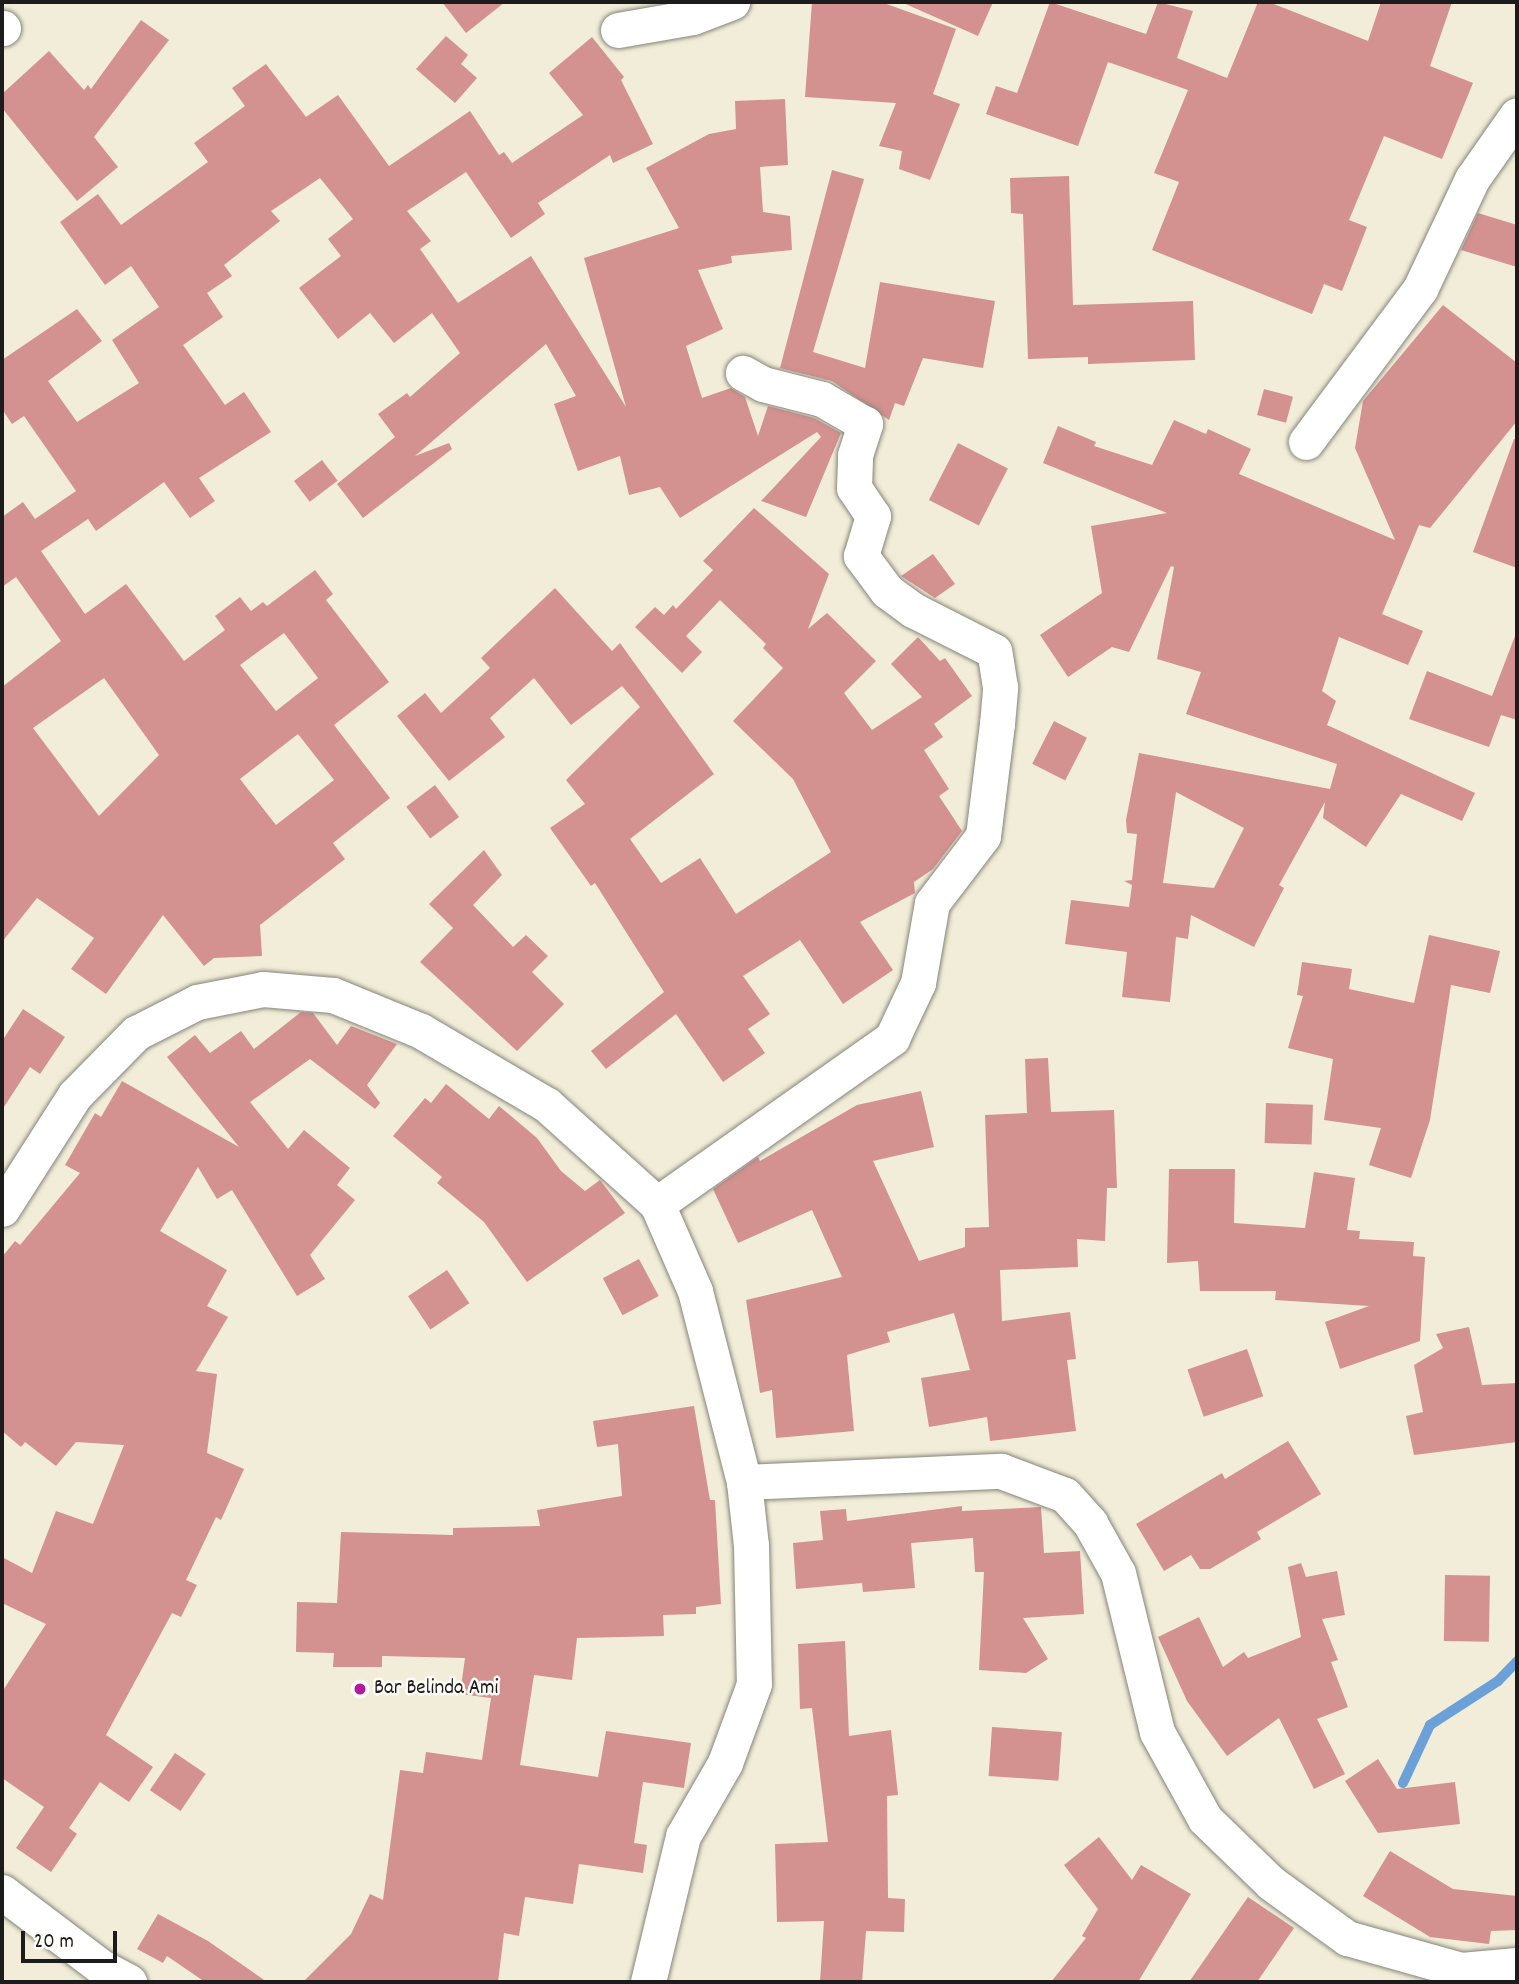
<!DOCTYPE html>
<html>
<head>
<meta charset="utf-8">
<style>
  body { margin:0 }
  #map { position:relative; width:1519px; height:1984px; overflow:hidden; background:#f1edd8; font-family:Dekko,sans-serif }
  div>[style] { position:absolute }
  .stream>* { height:10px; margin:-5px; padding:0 5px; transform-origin:5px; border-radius:5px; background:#6ba1d8 }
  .building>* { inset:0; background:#d39190; transform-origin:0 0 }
  .roads { filter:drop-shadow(0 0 2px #86847a) drop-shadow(0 0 2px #86847a) }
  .minor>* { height:35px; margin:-17.5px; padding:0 17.5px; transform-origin:17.5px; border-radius:17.5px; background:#fff }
  .dots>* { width:19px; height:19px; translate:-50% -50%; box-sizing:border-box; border:4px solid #fdfcf7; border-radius:50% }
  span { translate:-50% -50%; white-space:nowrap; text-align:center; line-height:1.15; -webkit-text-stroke:5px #fdfcf7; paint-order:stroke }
  .poi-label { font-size:21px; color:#1c1c1c }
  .left { translate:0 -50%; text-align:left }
  .frame { position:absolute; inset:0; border:4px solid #1c1c1c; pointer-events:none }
  .scale { position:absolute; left:21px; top:1931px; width:96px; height:32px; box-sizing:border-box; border:4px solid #1c1c1c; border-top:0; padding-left:9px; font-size:21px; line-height:24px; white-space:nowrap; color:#1c1c1c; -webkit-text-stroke:5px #fdfcf7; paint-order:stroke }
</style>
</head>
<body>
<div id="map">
  <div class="stream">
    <div style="left:1403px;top:1783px;width:64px;rotate:-65deg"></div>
    <div style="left:1430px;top:1725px;width:81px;rotate:-32.9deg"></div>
    <div style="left:1498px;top:1681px;width:28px;rotate:-46deg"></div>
  </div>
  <div class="building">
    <div style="clip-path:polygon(442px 2px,505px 2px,466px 33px)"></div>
    <div style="clip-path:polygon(812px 2px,881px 2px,956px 29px,933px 94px,960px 104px,930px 180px,899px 169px,902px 151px,879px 146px,896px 103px,805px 97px)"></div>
    <div style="clip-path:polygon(901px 2px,993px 2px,978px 36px)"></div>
    <div style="clip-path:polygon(1050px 2px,1146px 34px,1158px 2px,1193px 11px,1177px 58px,1227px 78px,1258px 2px,1269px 2px,1368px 41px,1381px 2px,1452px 2px,1430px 66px,1473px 83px,1442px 159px,1384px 136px,1349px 220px,1367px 227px,1342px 291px,1324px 284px,1312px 314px,1152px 250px,1179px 182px,1154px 173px,1188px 90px,1108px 62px,1078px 146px,986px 114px,996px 86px,1017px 93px)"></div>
    <div style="clip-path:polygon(141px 20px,169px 40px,94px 137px,118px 167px,77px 201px,2px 108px,2px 94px,49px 51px,84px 90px,88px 85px,91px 89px)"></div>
    <div style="clip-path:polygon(446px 36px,468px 55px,461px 64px,477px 78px,455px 103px,416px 69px)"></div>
    <div style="clip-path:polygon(evenodd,592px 37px,624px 77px,621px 80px,653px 144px,613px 163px,610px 155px,538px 203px,545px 214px,511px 238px,466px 172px,407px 211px,431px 241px,420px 249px,458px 303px,531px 256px,626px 407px,584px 258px,679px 228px,646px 168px,709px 134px,736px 129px,735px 101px,785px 99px,788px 165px,760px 167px,763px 212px,790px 216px,792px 250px,731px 256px,732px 263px,698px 270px,723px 329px,686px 346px,702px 398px,731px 388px,745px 397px,758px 436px,768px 406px,814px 418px,841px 433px,806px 517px,761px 501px,821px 437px,817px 432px,680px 518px,660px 487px,629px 495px,620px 456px,578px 471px,554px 404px,576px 396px,546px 344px,415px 456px,449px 443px,452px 449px,363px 518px,337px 484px,395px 437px,378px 414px,407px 393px,410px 397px,460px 353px,432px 313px,394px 343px,370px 313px,338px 339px,299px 288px,341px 256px,328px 239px,353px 219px,320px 178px,271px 211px,280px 221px,224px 265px,232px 276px,207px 293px,223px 317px,183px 345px,225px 405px,244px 392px,271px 432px,199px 478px,215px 501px,190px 518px,164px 482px,96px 531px,88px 519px,41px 551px,85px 614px,126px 584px,184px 661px,225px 630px,215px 616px,240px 597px,251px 611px,263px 602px,267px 606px,315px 570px,333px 594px,326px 600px,389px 682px,334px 725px,390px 798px,333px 843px,345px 859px,260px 925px,262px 956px,214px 958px,204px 966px,163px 915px,106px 994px,71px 969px,94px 938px,37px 898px,2px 942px,2px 687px,61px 641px,16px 577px,2px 587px,2px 517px,23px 502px,35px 519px,76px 491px,24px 416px,12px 424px,2px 409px,2px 360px,77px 309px,102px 341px,48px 381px,77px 422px,139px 383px,112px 340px,159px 307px,131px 266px,105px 285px,60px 222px,98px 194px,121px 225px,208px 162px,194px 143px,245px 106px,232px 88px,266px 64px,306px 117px,338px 95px,389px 166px,470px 111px,499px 155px,504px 152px,512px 163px,583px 115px,549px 73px,592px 37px,284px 633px,318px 678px,276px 711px,240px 665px,284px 633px,592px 37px,104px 678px,159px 755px,99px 816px,33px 728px,104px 678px,592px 37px,298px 734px,334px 780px,276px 825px,240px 779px,298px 734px)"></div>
    <div style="clip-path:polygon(832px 170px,864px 179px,813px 352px,865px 368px,880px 282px,995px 301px,983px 368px,923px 358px,904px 406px,895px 403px,889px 420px,832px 381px,780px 368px)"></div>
    <div style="clip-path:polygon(1069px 176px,1073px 305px,1193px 301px,1195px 360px,1088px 364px,1088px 357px,1028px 359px,1023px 214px,1011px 213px,1010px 178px)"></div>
    <div style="clip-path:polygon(1478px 213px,1517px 225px,1517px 267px,1461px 250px)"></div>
    <div style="clip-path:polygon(evenodd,1443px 305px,1517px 363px,1517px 421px,1430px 528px,1419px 525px,1382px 614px,1423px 631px,1408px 665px,1339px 637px,1322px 691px,1336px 701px,1327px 725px,1475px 793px,1462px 821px,1401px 794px,1366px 847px,1323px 818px,1325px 802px,1279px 885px,1284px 888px,1254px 947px,1191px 915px,1188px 939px,1176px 937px,1170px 1002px,1122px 997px,1127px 952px,1065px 944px,1071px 900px,1129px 907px,1132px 885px,1124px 881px,1132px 880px,1137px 834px,1127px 833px,1126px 820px,1139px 753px,1330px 789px,1337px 764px,1186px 714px,1201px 672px,1157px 659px,1174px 567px,1171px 566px,1129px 652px,1112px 647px,1068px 677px,1040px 635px,1102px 593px,1091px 526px,1167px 513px,1043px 463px,1058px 426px,1096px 442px,1094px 446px,1152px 465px,1174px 420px,1206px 434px,1208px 429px,1251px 449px,1239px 474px,1395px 540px,1355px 448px,1363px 401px,1443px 305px,1176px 792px,1244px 828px,1214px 888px,1163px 883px,1176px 792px)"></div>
    <div style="left:1264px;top:389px;width:30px;height:27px;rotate:15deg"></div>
    <div style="clip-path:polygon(1514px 439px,1517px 440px,1517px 568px,1473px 552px)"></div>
    <div style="left:958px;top:443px;width:56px;height:64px;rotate:27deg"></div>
    <div style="left:322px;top:460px;width:26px;height:35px;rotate:53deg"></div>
    <div style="clip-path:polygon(754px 508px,829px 574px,808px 629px,827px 613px,876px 661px,844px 693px,872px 730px,922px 697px,891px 664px,918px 637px,940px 661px,945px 658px,972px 696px,934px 724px,943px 737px,924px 750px,949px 789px,939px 796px,962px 831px,933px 869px,914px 882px,915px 893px,860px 922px,893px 970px,843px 1004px,800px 940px,743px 976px,770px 1014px,748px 1029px,765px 1053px,723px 1082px,676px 1014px,606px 1069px,591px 1051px,664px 992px,595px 883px,591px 886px,550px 828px,585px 804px,566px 780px,640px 707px,622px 686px,571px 725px,534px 678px,490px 718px,505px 737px,449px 781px,397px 716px,425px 693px,441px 713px,490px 668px,481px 658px,555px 588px,612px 651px,620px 643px,714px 774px,630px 839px,661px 883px,700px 858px,736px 914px,831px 852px,793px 779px,733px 721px,783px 668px,763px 648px,766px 644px,720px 600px,686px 636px,702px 652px,682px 673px,635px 627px,655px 607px,664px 615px,673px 605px,676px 609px,713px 570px,703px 561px)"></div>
    <div style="clip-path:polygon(933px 554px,955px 584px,935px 598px,901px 576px)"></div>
    <div style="clip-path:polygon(1515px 636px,1517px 720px,1501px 715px,1489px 747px,1409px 719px,1427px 671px,1492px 696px)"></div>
    <div style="left:1054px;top:721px;width:37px;height:48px;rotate:27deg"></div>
    <div style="left:435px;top:785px;width:40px;height:36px;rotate:53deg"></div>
    <div style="clip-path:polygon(484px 850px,502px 875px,473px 905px,513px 947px,526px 935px,548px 956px,532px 972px,564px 1004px,517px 1051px,420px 962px,453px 928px,429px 904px)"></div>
    <div style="clip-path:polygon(1429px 935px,1500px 951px,1490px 993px,1451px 985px,1430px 1120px,1411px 1178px,1369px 1165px,1381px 1128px,1324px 1120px,1333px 1059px,1288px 1048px,1303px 996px,1297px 995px,1302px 962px,1352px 969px,1349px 989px,1414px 1003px)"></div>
    <div style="clip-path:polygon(23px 1009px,65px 1037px,40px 1074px,30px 1067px,2px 1110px,2px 1041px)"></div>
    <div style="clip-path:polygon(301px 1012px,313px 1013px,337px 1045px,351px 1026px,397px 1044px,367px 1085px,380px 1103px,375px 1109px,310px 1059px,250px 1102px,288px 1149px,304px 1130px,350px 1168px,337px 1185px,355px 1200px,310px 1255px,325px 1279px,297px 1296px,232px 1190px,217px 1199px,198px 1167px,160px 1231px,227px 1270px,207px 1306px,228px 1317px,196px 1371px,217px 1374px,207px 1453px,244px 1469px,221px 1520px,216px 1517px,186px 1580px,197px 1585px,181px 1617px,172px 1613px,106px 1735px,153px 1767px,129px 1802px,100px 1782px,69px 1828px,77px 1834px,51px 1872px,16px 1848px,44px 1807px,2px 1778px,2px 1692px,46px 1624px,2px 1603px,2px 1557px,32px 1573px,56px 1511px,93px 1524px,124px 1445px,76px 1442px,56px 1466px,25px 1442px,21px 1447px,2px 1431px,2px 1257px,15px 1241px,20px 1245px,80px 1173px,65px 1165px,95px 1113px,101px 1117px,122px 1081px,239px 1147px,167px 1057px,195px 1035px,210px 1053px,241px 1031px,254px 1049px)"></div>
    <div style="clip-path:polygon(1048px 1058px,1051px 1112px,1114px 1110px,1117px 1188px,1107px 1188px,1105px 1241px,1077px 1239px,1078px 1267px,1000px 1270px,1002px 1321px,1070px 1312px,1076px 1359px,1067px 1360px,1076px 1431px,990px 1441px,987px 1417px,929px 1427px,921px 1378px,970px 1370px,954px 1313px,887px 1332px,890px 1342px,847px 1355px,854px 1431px,776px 1438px,772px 1390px,760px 1393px,746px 1300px,842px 1277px,812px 1210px,738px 1243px,713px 1189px,758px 1157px,760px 1161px,857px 1105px,921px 1091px,934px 1147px,873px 1161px,919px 1261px,965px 1247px,965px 1228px,989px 1227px,985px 1115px,1027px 1113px,1025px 1059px)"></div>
    <div style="clip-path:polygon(446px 1084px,489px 1119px,499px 1106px,537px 1138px,561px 1171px,585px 1191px,600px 1180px,625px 1213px,527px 1282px,484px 1222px,437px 1183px,442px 1177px,393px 1136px,425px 1098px,431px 1103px)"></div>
    <div style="left:1266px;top:1103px;width:47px;height:40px;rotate:2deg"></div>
    <div style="clip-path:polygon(1169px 1169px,1235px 1169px,1234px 1223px,1305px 1228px,1314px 1172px,1355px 1178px,1347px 1230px,1360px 1231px,1359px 1239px,1414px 1242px,1413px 1256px,1425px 1257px,1420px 1341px,1340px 1369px,1325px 1322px,1369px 1306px,1275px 1300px,1276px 1291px,1200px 1291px,1198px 1261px,1167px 1263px)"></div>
    <div style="left:639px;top:1259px;width:42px;height:41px;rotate:62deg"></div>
    <div style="left:447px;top:1270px;width:40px;height:47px;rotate:56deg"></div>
    <div style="clip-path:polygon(1469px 1327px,1482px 1385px,1517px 1383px,1517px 1442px,1414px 1455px,1406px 1416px,1423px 1412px,1414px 1365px,1443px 1348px,1436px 1334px)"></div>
    <div style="left:1247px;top:1349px;width:50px;height:63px;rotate:71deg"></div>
    <div style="clip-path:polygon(694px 1406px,710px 1500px,715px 1500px,721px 1604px,696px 1607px,696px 1614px,663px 1615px,664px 1636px,577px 1638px,572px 1680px,534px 1675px,520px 1765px,598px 1777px,606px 1731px,691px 1743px,684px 1788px,643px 1782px,634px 1843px,647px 1845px,643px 1873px,579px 1864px,573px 1904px,525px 1897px,519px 1936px,504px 1933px,498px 1982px,303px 1982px,351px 1934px,370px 1894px,383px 1900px,400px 1770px,423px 1773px,426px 1752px,482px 1760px,491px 1698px,460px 1694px,465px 1658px,382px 1656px,382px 1667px,333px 1667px,334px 1653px,296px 1652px,297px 1602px,337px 1603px,341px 1532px,453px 1535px,453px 1528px,540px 1526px,537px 1510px,622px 1496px,618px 1444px,597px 1447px,593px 1421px)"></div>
    <div style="clip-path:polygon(1288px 1441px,1321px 1494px,1257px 1532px,1261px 1539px,1210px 1569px,1200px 1569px,1191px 1555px,1164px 1571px,1136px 1524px,1222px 1473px,1225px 1479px)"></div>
    <div style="clip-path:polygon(962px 1506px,962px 1511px,1041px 1507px,1044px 1553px,1080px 1551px,1084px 1614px,1023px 1618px,1048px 1659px,1026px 1673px,979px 1670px,984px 1572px,975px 1572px,973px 1538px,911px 1543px,915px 1588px,863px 1592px,862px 1583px,796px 1589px,793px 1543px,823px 1540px,820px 1511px,846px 1509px,847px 1521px)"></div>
    <div style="clip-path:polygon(1301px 1563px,1306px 1577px,1337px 1571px,1345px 1615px,1322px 1619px,1338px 1660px,1331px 1662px,1348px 1707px,1317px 1719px,1345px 1774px,1314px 1789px,1279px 1718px,1227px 1756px,1187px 1701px,1158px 1637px,1199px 1617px,1223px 1667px,1244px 1652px,1248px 1658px,1301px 1637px,1288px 1567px)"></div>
    <div style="left:1445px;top:1575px;width:45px;height:66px;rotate:1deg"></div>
    <div style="clip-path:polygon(845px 1641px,849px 1736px,891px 1730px,898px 1795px,887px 1796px,888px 1898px,905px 1899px,904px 1932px,866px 1931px,862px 1982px,820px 1982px,824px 1921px,777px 1922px,775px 1844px,828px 1842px,812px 1708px,800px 1709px,798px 1644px)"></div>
    <div style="left:992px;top:1727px;width:70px;height:49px;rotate:4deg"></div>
    <div style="left:175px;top:1753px;width:37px;height:45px;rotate:34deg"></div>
    <div style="clip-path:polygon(1378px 1759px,1397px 1789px,1455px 1782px,1460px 1824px,1378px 1833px,1345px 1781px)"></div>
    <div style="clip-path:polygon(1099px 1837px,1132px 1880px,1141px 1865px,1191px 1894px,1138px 1982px,1051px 1982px,1086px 1938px,1082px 1936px,1098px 1909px,1064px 1865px)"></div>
    <div style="clip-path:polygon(1390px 1851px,1453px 1889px,1517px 1896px,1517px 1930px,1491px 1931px,1489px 1944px,1430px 1937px,1363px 1896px)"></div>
    <div style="clip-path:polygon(1248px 1897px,1294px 1928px,1257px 1982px,1189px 1982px)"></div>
    <div style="clip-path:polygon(158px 1914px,208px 1941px,267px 1982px,205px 1982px,167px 1956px,163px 1963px,137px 1949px)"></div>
  </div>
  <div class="roads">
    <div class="minor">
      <div style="left:2px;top:28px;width:1px"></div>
      <div style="left:618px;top:30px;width:76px;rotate:-9.8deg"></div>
      <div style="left:693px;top:17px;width:42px;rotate:-21deg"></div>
      <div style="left:1306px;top:442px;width:191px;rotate:-53.3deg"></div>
      <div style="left:1420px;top:289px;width:122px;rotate:-64.7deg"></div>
      <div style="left:1472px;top:179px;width:78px;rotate:-54.9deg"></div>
      <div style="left:657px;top:1204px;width:288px;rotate:-35.2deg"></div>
      <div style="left:892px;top:1038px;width:61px;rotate:-64.7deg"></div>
      <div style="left:918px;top:983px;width:81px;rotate:-80.1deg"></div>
      <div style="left:932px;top:903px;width:84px;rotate:-52.7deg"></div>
      <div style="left:983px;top:836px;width:113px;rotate:-82.9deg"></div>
      <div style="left:997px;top:724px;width:37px;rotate:-85deg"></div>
      <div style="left:1000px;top:687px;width:36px;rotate:-99deg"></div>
      <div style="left:994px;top:651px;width:91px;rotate:-153.2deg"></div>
      <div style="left:913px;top:610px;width:32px;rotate:-144deg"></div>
      <div style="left:887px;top:591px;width:44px;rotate:-126.6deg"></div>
      <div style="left:861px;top:556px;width:42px;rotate:-73.3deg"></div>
      <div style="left:873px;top:516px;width:34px;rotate:-124deg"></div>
      <div style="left:854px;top:488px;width:33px;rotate:-88deg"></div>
      <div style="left:855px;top:455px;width:33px;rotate:-72deg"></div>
      <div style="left:865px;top:424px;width:50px;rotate:-149.8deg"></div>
      <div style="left:822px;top:399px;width:61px;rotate:-165.7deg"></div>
      <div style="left:763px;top:384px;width:23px;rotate:-151deg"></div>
      <div style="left:2px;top:1209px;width:135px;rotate:-57.4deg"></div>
      <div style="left:75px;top:1095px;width:87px;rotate:-45.5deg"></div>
      <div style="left:136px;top:1033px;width:68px;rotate:-26.9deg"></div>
      <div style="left:197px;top:1002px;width:67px;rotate:-11.1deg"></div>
      <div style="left:263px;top:989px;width:70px;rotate:4.9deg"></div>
      <div style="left:333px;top:995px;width:95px;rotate:22.2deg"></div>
      <div style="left:421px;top:1031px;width:146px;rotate:30.4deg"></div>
      <div style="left:547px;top:1105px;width:148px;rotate:42deg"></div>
      <div style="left:657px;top:1204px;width:95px;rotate:66.4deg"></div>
      <div style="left:695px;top:1291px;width:197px;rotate:75.6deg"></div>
      <div style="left:744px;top:1482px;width:63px;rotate:83.7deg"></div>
      <div style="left:751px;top:1545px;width:139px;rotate:88.8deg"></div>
      <div style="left:754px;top:1684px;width:84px;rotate:110.2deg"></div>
      <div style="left:725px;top:1763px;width:84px;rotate:119.9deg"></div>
      <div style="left:683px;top:1836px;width:150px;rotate:103.5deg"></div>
      <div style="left:744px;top:1482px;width:257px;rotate:-2.5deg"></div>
      <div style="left:1001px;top:1471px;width:68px;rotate:20.6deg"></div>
      <div style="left:1065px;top:1495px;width:38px;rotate:48deg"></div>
      <div style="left:1090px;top:1523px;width:57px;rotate:60.8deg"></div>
      <div style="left:1118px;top:1573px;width:164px;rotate:76.2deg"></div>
      <div style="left:1157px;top:1732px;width:99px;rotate:61.1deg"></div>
      <div style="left:1205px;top:1819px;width:92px;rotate:44.1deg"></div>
      <div style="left:1271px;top:1883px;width:94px;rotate:35.9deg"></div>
      <div style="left:1347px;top:1938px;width:118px;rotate:15.7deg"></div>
      <div style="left:1461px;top:1970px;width:56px;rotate:-5.1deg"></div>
      <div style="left:2px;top:1892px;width:124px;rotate:37.1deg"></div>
      <div style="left:101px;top:1967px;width:32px;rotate:28deg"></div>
    </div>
  </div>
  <div class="dots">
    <div style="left:360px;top:1689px;background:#b5179e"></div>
  </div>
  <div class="poi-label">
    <span class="left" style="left:374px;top:1689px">Bar Belinda Ami</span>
  </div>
  <div class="frame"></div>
  <div class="scale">20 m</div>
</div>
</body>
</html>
